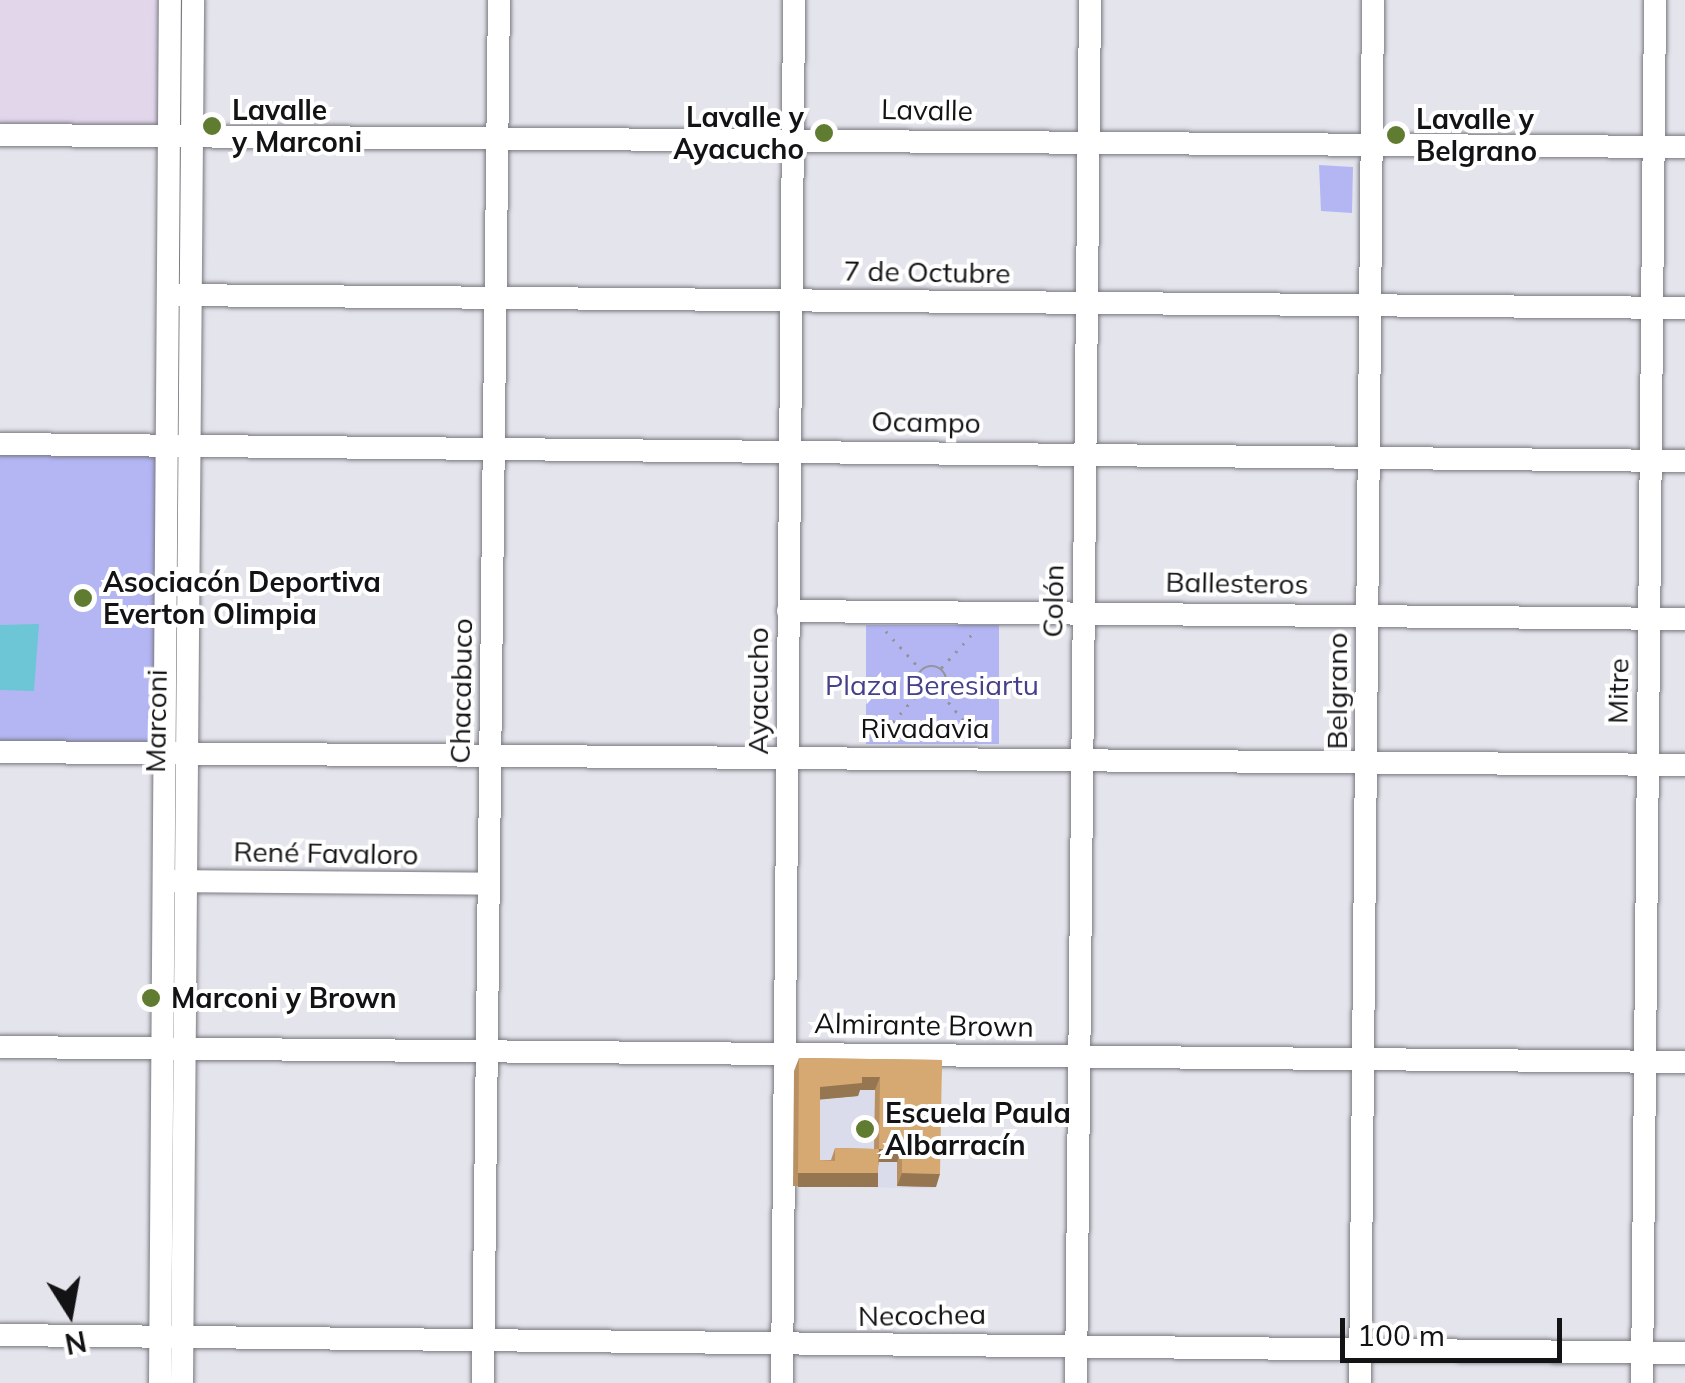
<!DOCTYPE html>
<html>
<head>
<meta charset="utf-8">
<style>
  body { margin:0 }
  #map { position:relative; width:1685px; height:1383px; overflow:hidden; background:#e4e5ec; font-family:Mulish,sans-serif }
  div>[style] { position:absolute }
  .built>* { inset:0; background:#dbdceb; transform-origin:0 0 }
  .industrial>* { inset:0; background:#e2d6eb; transform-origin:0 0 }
  .green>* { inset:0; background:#b4b6f4; transform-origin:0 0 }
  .water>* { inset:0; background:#6cc6d5 }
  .path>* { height:2.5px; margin-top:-1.25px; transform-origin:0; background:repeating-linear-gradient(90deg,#95959a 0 2.5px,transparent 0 10.5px) }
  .path>.ring { margin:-1.25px; padding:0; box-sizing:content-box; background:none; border:2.5px solid #95959a; border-radius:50% }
  .roads { filter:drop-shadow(0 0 2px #797980) drop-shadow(0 0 2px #797980) }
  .minor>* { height:22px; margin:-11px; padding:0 11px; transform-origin:11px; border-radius:11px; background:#fff }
  .wall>* { inset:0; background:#b89062 }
  .shaded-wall>* { inset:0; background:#967650; transform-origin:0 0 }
  .building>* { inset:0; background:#d6a872 }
  .dots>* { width:28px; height:28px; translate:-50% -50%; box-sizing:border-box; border:5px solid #fff; border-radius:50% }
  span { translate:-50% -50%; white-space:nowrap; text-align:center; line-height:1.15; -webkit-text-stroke:8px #fff; paint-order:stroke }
  .poi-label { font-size:28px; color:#131315; font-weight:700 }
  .left { translate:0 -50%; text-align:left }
  .right { translate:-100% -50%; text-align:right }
  .street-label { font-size:28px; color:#131315 }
  .park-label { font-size:28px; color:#45408a }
  .north { position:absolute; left:20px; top:1263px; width:100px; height:100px; -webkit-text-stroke:8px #fff; paint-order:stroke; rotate:169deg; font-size:28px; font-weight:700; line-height:40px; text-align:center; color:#131315 }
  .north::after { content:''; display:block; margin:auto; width:35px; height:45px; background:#131315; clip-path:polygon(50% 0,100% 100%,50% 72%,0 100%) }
  .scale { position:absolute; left:1340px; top:1318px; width:222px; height:45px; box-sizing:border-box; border:5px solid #131315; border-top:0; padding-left:12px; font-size:30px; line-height:35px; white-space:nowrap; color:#131315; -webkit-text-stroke:8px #fff; paint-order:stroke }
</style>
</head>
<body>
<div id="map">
  <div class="built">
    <div style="left:794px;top:1071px;width:143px;height:115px;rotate:1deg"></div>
  </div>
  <div class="industrial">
    <div style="left:0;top:0;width:170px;height:135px"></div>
  </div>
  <div class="green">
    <div style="clip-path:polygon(1319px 165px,1353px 167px,1352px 213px,1321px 211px)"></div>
    <div style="left:167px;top:443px;width:311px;height:167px;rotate:91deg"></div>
    <div style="left:866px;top:625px;width:133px;height:119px"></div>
  </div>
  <div class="water">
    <div style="clip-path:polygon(39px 624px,34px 691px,0 690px,0 625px)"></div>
  </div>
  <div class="path">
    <div style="left:886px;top:631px;width:52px;rotate:48.1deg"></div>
    <div class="ring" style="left:917px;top:666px;width:27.5px;height:27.5px"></div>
    <div style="left:941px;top:668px;width:47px;rotate:-47.6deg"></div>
    <div style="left:942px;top:694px;width:62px;rotate:50.9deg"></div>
    <div style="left:879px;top:738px;width:62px;rotate:-48.9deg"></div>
  </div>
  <div class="roads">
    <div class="minor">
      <div style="left:0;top:135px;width:1685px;rotate:0.41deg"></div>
      <div style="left:168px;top:295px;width:1517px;rotate:0.49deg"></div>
      <div style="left:0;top:444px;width:1685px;rotate:0.58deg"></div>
      <div style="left:788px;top:611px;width:897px;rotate:0.51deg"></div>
      <div style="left:0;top:752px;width:1685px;rotate:0.44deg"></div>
      <div style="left:172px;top:881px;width:317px;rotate:0.5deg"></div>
      <div style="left:0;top:1047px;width:1685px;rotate:0.51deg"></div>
      <div style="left:0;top:1335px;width:1685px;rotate:0.61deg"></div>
      <div style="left:160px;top:1383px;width:1383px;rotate:-89.59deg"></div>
      <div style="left:182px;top:1383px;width:1383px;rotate:-89.54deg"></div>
      <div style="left:483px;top:1383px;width:1383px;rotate:-89.34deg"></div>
      <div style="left:782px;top:1383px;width:1383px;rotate:-89.5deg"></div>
      <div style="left:1076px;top:1383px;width:1383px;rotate:-89.42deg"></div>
      <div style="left:1360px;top:1383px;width:1383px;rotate:-89.46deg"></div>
      <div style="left:1642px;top:1383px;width:1383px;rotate:-89.46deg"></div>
    </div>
  </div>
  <div class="wall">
    <div style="clip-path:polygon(evenodd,799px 1058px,942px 1060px,936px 1187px,897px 1186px,897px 1162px,879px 1162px,874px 1186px,793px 1186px,794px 1071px,799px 1058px,860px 1090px,875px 1090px,874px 1149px,835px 1148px,831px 1160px,820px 1160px,820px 1099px,858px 1096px,860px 1090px)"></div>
  </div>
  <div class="shaded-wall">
    <div style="clip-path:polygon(862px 1077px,880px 1077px,875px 1090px,860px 1090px,858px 1096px,816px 1100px,820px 1087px)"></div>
    <div style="clip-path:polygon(879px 1149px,902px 1149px,897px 1162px,874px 1162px)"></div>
    <div style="left:798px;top:1173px;width:80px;height:14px"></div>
    <div style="clip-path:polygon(902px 1173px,940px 1174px,936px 1187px,897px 1186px)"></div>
  </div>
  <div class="building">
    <div style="clip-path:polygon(evenodd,799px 1058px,942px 1060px,940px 1174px,902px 1173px,902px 1149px,879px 1149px,878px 1173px,798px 1173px,799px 1058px,862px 1077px,880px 1077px,879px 1149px,835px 1148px,835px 1161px,820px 1160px,820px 1087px,862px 1083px,862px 1077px)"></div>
  </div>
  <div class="dots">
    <div style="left:212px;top:126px;background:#607c31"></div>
    <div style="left:824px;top:133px;background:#607c31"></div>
    <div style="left:1396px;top:135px;background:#607c31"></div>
    <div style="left:83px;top:598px;background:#607c31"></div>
    <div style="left:151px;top:998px;background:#607c31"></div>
    <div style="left:865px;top:1129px;background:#607c31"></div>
  </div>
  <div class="poi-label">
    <span class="left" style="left:232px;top:126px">Lavalle<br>y Marconi</span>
    <span class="right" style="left:804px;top:133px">Lavalle y<br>Ayacucho</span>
    <span class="left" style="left:1416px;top:135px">Lavalle y<br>Belgrano</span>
    <span class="left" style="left:103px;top:598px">Asociacón Deportiva<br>Everton Olimpia</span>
    <span class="left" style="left:171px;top:998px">Marconi y Brown</span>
    <span class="left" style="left:885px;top:1129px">Escuela Paula<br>Albarracín</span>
  </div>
  <div class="street-label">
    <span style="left:927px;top:110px;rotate:1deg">Lavalle</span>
    <span style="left:927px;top:272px;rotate:1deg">7 de Octubre</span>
    <span style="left:926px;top:422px;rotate:1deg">Ocampo</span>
    <span style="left:1237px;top:583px;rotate:1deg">Ballesteros</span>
    <span style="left:1053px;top:601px;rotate:-89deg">Colón</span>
    <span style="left:461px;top:691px;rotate:-89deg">Chacabuco</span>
    <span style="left:758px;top:691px;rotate:-90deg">Ayacucho</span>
    <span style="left:1337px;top:691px;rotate:-90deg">Belgrano</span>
    <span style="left:1618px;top:691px;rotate:-89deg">Mitre</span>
    <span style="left:156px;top:721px;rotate:-89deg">Marconi</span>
    <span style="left:925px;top:728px">Rivadavia</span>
    <span style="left:326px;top:853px;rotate:1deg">René Favaloro</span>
    <span style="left:924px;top:1025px;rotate:1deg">Almirante Brown</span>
    <span style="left:922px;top:1315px;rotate:-1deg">Necochea</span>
  </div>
  <div class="park-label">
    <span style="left:932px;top:685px">Plaza Beresiartu</span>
  </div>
  <div class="north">N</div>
  <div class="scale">100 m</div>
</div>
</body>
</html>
